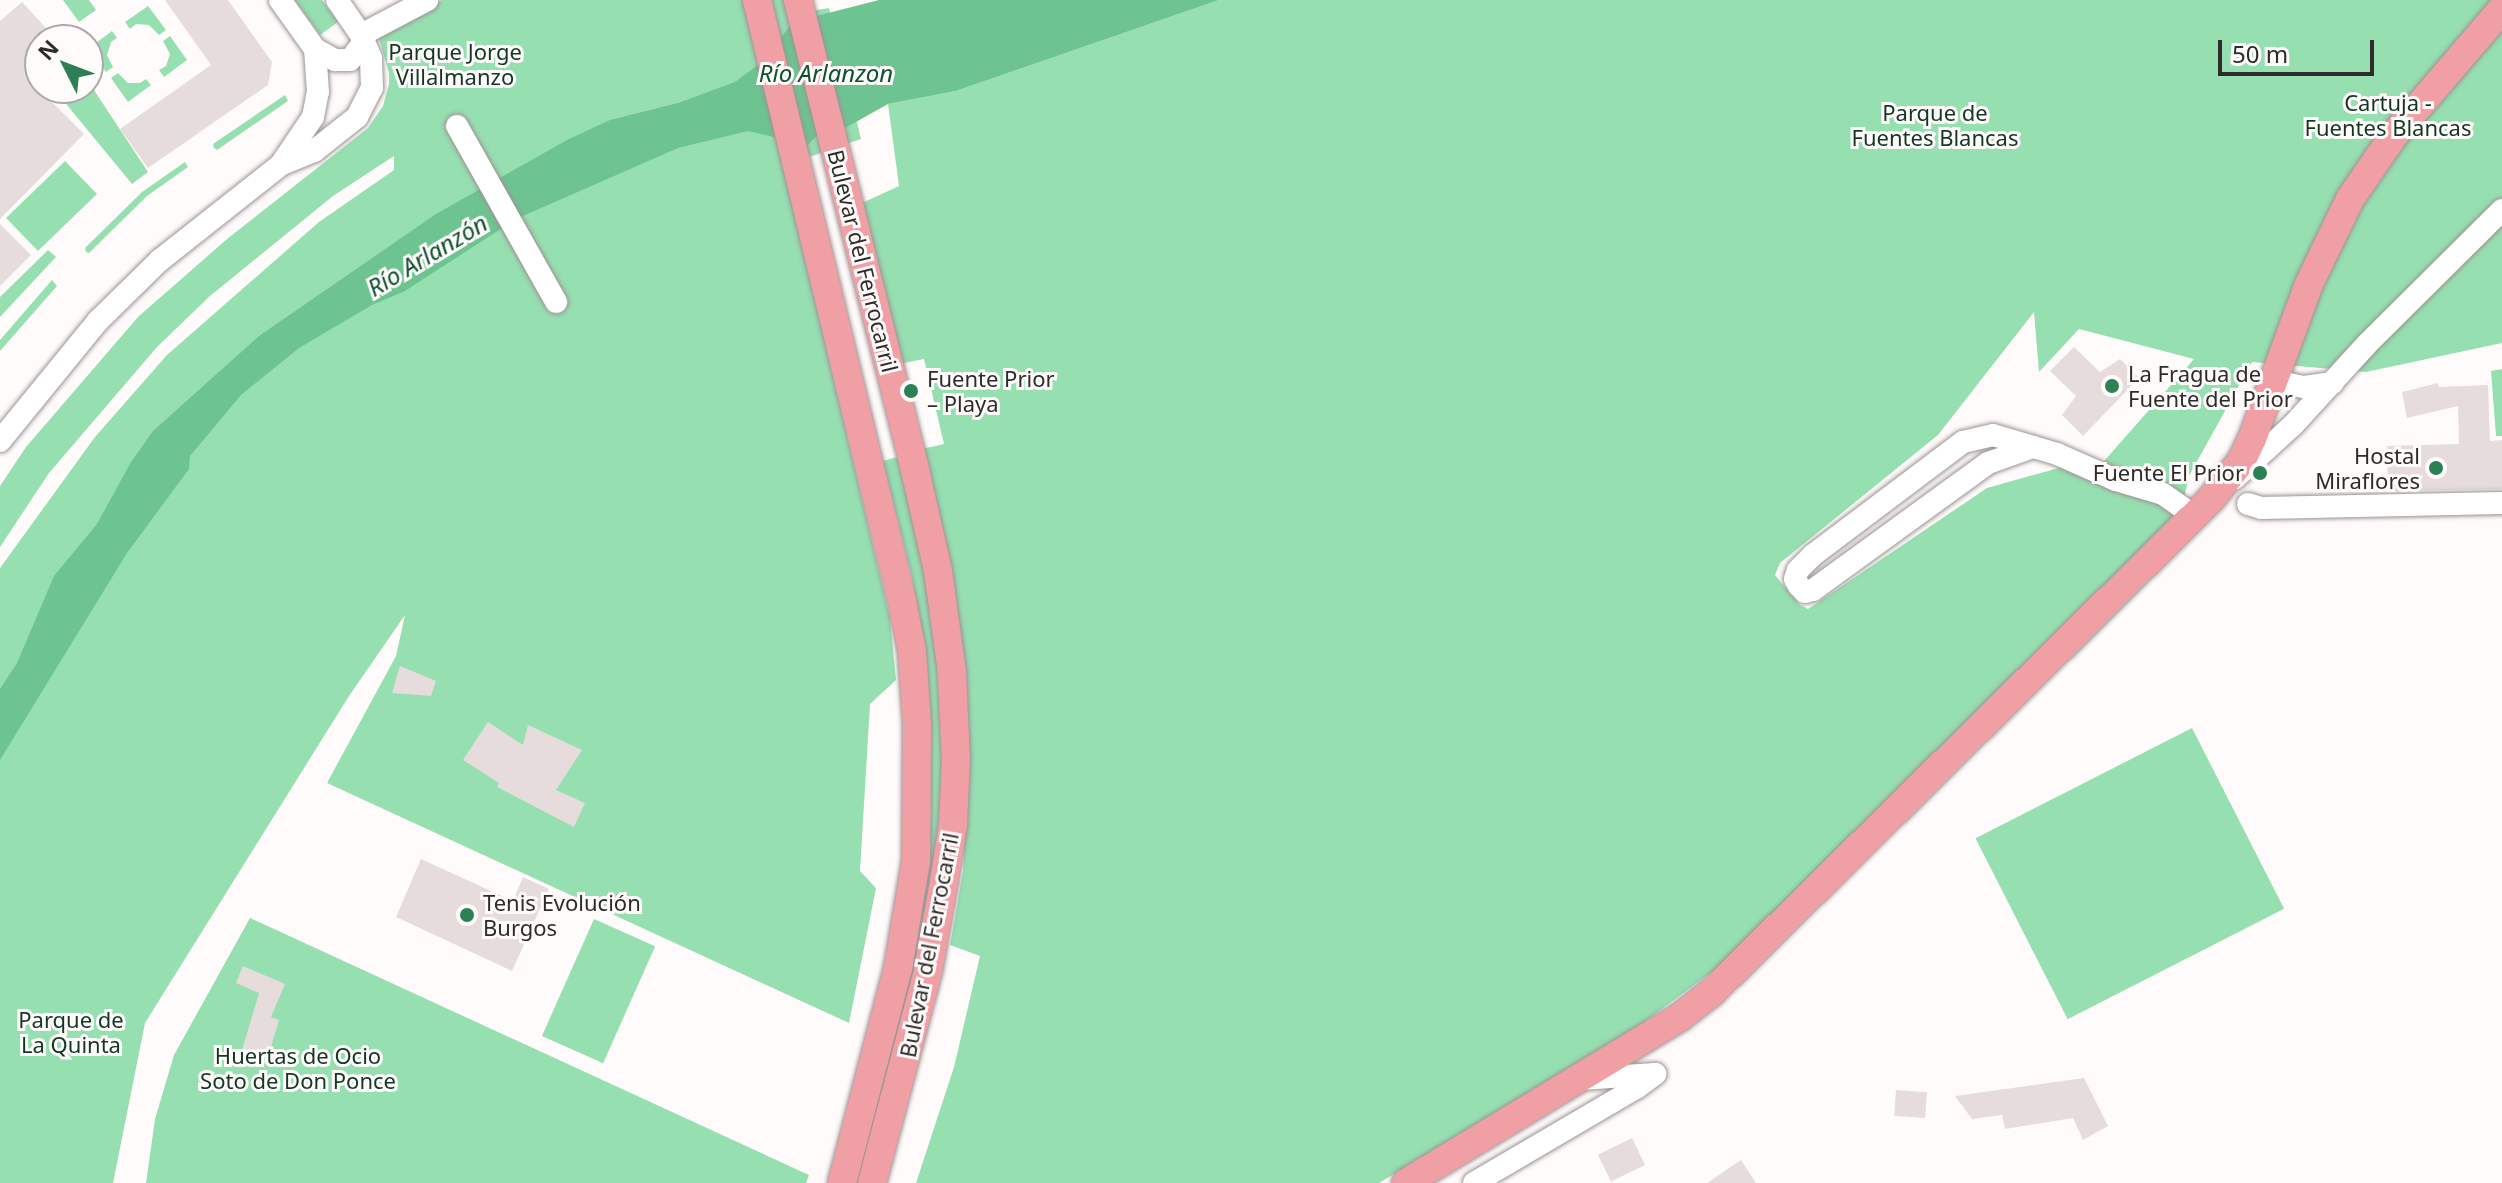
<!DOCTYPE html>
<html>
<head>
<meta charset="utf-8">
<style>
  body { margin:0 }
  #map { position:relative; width:2502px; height:1183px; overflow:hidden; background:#fffbfb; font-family:"Noto Sans",sans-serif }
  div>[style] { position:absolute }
  .green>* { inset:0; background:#96dfb1; transform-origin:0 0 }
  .water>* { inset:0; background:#6dc491 }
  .building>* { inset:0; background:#e6dcdc; transform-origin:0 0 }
  .roads { filter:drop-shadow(0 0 2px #9c9393) drop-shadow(0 0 2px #9c9393) }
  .minor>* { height:22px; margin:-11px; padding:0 11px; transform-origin:11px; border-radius:11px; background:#fff }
  .major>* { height:28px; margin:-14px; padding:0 14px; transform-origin:14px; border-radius:14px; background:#f09fa5 }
  .dots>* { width:22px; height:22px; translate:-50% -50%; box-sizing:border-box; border:4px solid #fffbfb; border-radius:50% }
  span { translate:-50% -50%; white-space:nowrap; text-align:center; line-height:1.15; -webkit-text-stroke:6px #fffbfb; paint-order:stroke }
  .park-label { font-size:22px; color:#123723 }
  .street-label { font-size:22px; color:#2e2b2b }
  .poi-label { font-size:22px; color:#2e2b2b }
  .left { translate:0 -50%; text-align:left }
  .right { translate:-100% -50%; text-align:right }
  .water-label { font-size:24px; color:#0d5130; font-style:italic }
  .north { position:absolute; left:24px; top:24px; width:80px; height:80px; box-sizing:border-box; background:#fffbfb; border:2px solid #aba8a8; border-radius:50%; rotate:312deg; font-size:22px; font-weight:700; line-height:32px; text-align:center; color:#2e2b2b }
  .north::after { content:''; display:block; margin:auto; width:28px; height:36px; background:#2c8053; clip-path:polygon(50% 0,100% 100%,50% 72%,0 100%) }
  .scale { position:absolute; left:2218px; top:40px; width:156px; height:36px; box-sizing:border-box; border:4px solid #2e2b2b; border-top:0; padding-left:10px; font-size:24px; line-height:28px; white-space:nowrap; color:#2e2b2b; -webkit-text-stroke:6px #fffbfb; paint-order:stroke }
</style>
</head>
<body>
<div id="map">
  <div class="green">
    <div style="clip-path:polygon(63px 0,89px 0,96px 10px,79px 22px)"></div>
    <div style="clip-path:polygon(295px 0,322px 0,338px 22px,320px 35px)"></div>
    <div style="clip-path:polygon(442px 0,743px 0,748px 21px,767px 0,784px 0,788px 15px,829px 8px,861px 139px,783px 166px,890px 618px,896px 680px,870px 704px,860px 871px,876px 888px,849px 1023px,327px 783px,396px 656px,405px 615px,349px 696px,145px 1023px,113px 1183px,0 1183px,0 568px,95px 437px,167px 355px,319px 222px,394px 170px,394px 156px,333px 196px,210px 296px,157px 347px,49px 473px,0 547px,0 486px,26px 447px,138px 317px,227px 239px,368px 128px,383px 106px,389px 84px,389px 73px,378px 35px,386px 27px)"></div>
    <div style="clip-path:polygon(evenodd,1219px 0,2502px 0,2502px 343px,2366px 372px,2252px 362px,2189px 476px,2181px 511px,1747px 946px,1640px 1025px,1379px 1183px,916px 1183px,954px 1067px,980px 956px,950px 945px,963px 871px,968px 754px,922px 449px,944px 444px,924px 359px,899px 364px,860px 204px,899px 186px,888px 104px,956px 91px,1219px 0,2034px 312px,2039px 372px,2079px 329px,2194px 359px,2090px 477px,2062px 467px,1987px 488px,1808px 609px,1799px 604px,1775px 575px,1780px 563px,1938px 435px,2034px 312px)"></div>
    <div style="clip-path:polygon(148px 6px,166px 30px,159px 35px,149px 25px,136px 24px,130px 29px,125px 22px)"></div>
    <div style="clip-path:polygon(112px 31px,117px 38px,111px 42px,107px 55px,113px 67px,106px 72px,89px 48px)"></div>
    <div style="clip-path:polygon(170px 36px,187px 60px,164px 77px,159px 70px,166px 66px,170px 54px,163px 41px)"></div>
    <div style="clip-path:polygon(118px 73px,128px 83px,140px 83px,146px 79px,151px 85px,128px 102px,111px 78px)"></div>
    <div style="clip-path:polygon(88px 81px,148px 172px,132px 184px,53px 88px,88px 88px)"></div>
    <div style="clip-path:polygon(285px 95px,288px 101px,217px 150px,214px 148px,213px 144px)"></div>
    <div style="left:65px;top:161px;width:46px;height:82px;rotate:46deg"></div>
    <div style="clip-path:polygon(185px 162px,188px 167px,147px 196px,89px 253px,86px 252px,85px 248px,142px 192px)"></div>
    <div style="clip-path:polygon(48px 250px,56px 257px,0 317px,0 297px)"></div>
    <div style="clip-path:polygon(52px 280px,57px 286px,0 351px,0 340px)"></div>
    <div style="clip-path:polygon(2502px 369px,2502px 436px,2496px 436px,2491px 371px)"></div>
    <div style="clip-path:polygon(897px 457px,926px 575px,936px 648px,942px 761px,940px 812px,928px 915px,859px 1183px,853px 1183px,927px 867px,931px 811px,923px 649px,912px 577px,883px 461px)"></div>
    <div style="left:2192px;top:728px;width:203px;height:243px;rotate:63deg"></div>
    <div style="clip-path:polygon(250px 918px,809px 1175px,806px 1183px,146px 1183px,155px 1119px,174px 1055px)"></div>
    <div style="left:594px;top:919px;width:67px;height:128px;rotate:24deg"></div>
  </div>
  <div class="water">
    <div style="clip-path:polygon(879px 0,1219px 0,956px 91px,888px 104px,847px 127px,820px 132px,808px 145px,748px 131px,678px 148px,516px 219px,405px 291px,372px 305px,299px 348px,241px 395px,190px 456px,189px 469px,127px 553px,0 760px,0 689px,17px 663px,54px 576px,97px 524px,131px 462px,153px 431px,259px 336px,436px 214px,567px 140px,610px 120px,678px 103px,735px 82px,763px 61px,793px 22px)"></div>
  </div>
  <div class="building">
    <div style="clip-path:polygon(165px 0,228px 0,272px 62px,268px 85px,148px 168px,120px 129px,211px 65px)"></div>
    <div style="clip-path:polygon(22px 2px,57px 40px,40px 40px,40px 90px,84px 134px,0 219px,0 21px)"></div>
    <div style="clip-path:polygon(0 224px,31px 255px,0 286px)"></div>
    <div style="clip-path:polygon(2074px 347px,2100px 372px,2120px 359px,2139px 378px,2083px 436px,2062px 415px,2076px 396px,2050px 371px)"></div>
    <div style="clip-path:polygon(2438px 383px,2439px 387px,2488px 385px,2490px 441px,2502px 440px,2502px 489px,2388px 491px,2387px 446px,2459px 444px,2458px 406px,2407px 418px,2402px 392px)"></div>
    <div style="clip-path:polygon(400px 666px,436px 681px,431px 696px,392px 693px)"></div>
    <div style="clip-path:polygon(488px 722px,523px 745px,528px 725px,582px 750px,556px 790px,585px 803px,574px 827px,497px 787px,499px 783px,463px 760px)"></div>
    <div style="clip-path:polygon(421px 859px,513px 901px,523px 877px,549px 889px,512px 971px,396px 917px)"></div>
    <div style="clip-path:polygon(243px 966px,285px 984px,271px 1017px,279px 1020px,266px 1064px,240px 1057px,259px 993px,236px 983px)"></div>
    <div style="clip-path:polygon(2084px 1078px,2108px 1126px,2083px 1140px,2073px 1118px,2005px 1129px,2002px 1115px,1972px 1119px,1955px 1096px)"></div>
    <div style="left:1896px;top:1090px;width:31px;height:26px;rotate:4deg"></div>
    <div style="left:1632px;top:1138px;width:30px;height:38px;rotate:64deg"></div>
    <div style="clip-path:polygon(1741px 1160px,1756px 1183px,1707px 1183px)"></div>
  </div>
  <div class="roads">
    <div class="minor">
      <div style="left:280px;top:0;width:60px;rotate:54.5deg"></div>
      <div style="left:315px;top:49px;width:23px;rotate:29deg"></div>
      <div style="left:335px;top:60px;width:15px"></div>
      <div style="left:350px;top:60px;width:23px;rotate:-52deg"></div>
      <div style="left:361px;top:35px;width:75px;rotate:-27.9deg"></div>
      <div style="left:457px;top:126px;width:202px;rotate:60.6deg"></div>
      <div style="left:282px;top:163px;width:55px;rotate:-56deg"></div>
      <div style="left:313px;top:117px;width:25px;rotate:-79deg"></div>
      <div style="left:318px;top:92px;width:43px;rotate:-94deg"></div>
      <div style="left:2275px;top:381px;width:30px;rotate:12deg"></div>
      <div style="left:2304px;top:387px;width:29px;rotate:-8deg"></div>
      <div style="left:0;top:441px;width:155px;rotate:-50.8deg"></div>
      <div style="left:98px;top:321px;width:86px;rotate:-44.5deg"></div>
      <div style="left:159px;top:261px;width:157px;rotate:-38.3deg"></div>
      <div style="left:282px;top:164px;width:35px;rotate:-22deg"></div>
      <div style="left:314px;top:151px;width:55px;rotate:-38.3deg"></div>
      <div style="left:357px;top:117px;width:33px;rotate:-63deg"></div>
      <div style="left:372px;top:88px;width:30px;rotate:-92deg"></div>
      <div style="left:371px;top:58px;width:25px;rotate:-113deg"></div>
      <div style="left:361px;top:35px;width:42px;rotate:-124.4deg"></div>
      <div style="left:2033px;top:447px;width:48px;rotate:160.4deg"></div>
      <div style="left:1988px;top:463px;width:216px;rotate:144deg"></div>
      <div style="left:1813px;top:590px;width:8px;rotate:166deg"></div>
      <div style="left:1805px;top:592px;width:8px;rotate:-135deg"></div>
      <div style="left:1799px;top:586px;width:8px;rotate:-120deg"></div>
      <div style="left:1795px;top:579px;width:9px;rotate:-72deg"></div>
      <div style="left:1798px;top:570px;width:21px;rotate:-45deg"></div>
      <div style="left:1813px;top:555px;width:188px;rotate:-37deg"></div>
      <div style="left:1963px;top:442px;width:31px;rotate:-13deg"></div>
      <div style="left:1993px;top:435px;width:67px;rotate:16.5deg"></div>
      <div style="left:2057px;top:454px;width:64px;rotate:23.8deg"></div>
      <div style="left:2116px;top:480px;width:49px;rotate:16.6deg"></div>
      <div style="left:2163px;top:494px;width:39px;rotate:35deg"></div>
      <div style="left:2234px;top:479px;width:81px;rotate:-42.5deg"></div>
      <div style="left:2294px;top:424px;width:108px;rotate:-47.6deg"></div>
      <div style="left:2367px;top:344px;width:190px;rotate:-44.8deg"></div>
      <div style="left:2248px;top:504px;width:14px;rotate:17deg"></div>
      <div style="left:2261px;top:508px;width:241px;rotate:-1.2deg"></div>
      <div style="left:1581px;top:1079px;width:74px;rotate:-3.9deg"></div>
      <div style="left:1474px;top:1183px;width:188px;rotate:-30.4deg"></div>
      <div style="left:1636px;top:1088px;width:24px;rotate:-36deg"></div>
    </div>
    <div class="major">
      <div style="left:757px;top:0;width:618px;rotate:76.44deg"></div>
      <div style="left:902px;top:601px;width:51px;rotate:78.7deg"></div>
      <div style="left:912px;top:651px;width:74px;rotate:86.1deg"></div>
      <div style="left:917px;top:725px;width:136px;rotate:90.4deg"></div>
      <div style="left:916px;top:861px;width:109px;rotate:99.5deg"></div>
      <div style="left:898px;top:968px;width:222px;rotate:104.6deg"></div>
      <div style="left:798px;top:0;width:488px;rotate:76deg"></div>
      <div style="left:916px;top:474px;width:99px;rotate:77.2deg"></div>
      <div style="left:938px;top:571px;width:102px;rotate:82.1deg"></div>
      <div style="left:952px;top:672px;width:87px;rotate:87.4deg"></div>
      <div style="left:956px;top:759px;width:66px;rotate:92.6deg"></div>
      <div style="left:953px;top:825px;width:58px;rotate:99deg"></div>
      <div style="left:944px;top:882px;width:90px;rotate:100.2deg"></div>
      <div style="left:928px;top:971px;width:219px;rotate:104.8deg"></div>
      <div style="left:1406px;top:1183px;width:320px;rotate:-31.2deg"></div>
      <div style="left:1680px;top:1017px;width:41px;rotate:-38deg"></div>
      <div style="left:1712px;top:992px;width:701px;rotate:-44.65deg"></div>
      <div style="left:2211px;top:499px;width:50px;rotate:-51.5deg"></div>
      <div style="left:2242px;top:460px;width:23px;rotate:-65deg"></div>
      <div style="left:2252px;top:439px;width:165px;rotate:-69.8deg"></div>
      <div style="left:2309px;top:284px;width:94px;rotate:-64.2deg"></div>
      <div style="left:2350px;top:199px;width:78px;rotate:-55.5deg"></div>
      <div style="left:2394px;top:135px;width:166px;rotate:-49.4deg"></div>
    </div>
  </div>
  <div class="dots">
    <div style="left:2112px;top:386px;background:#2c8053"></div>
    <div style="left:911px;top:391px;background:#2c8053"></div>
    <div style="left:2436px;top:468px;background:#2c8053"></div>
    <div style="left:2260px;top:473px;background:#2c8053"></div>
    <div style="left:467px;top:915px;background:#2c8053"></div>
  </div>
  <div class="park-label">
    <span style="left:455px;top:64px">Parque Jorge<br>Villalmanzo</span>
    <span style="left:2388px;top:115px">Cartuja -<br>Fuentes Blancas</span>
    <span style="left:1935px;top:125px">Parque de<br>Fuentes Blancas</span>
    <span style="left:71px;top:1032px">Parque de<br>La Quinta</span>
    <span style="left:298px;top:1068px">Huertas de Ocio<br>Soto de Don Ponce</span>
  </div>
  <div class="street-label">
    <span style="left:863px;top:261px;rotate:76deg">Bulevar del Ferrocarril</span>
    <span style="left:929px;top:945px;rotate:-79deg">Bulevar del Ferrocarril</span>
  </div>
  <div class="poi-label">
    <span class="left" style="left:2128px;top:386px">La Fragua de<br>Fuente del Prior</span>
    <span class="left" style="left:927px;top:391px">Fuente Prior<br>– Playa</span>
    <span class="right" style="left:2420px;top:468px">Hostal<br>Miraflores</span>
    <span class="right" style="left:2244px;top:473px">Fuente El Prior</span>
    <span class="left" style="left:483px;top:915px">Tenis Evolución<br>Burgos</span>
  </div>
  <div class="water-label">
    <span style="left:826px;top:73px">Río Arlanzon</span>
    <span style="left:427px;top:255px;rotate:-31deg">Río Arlanzón</span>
  </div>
  <div class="north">N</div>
  <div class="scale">50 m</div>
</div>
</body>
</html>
